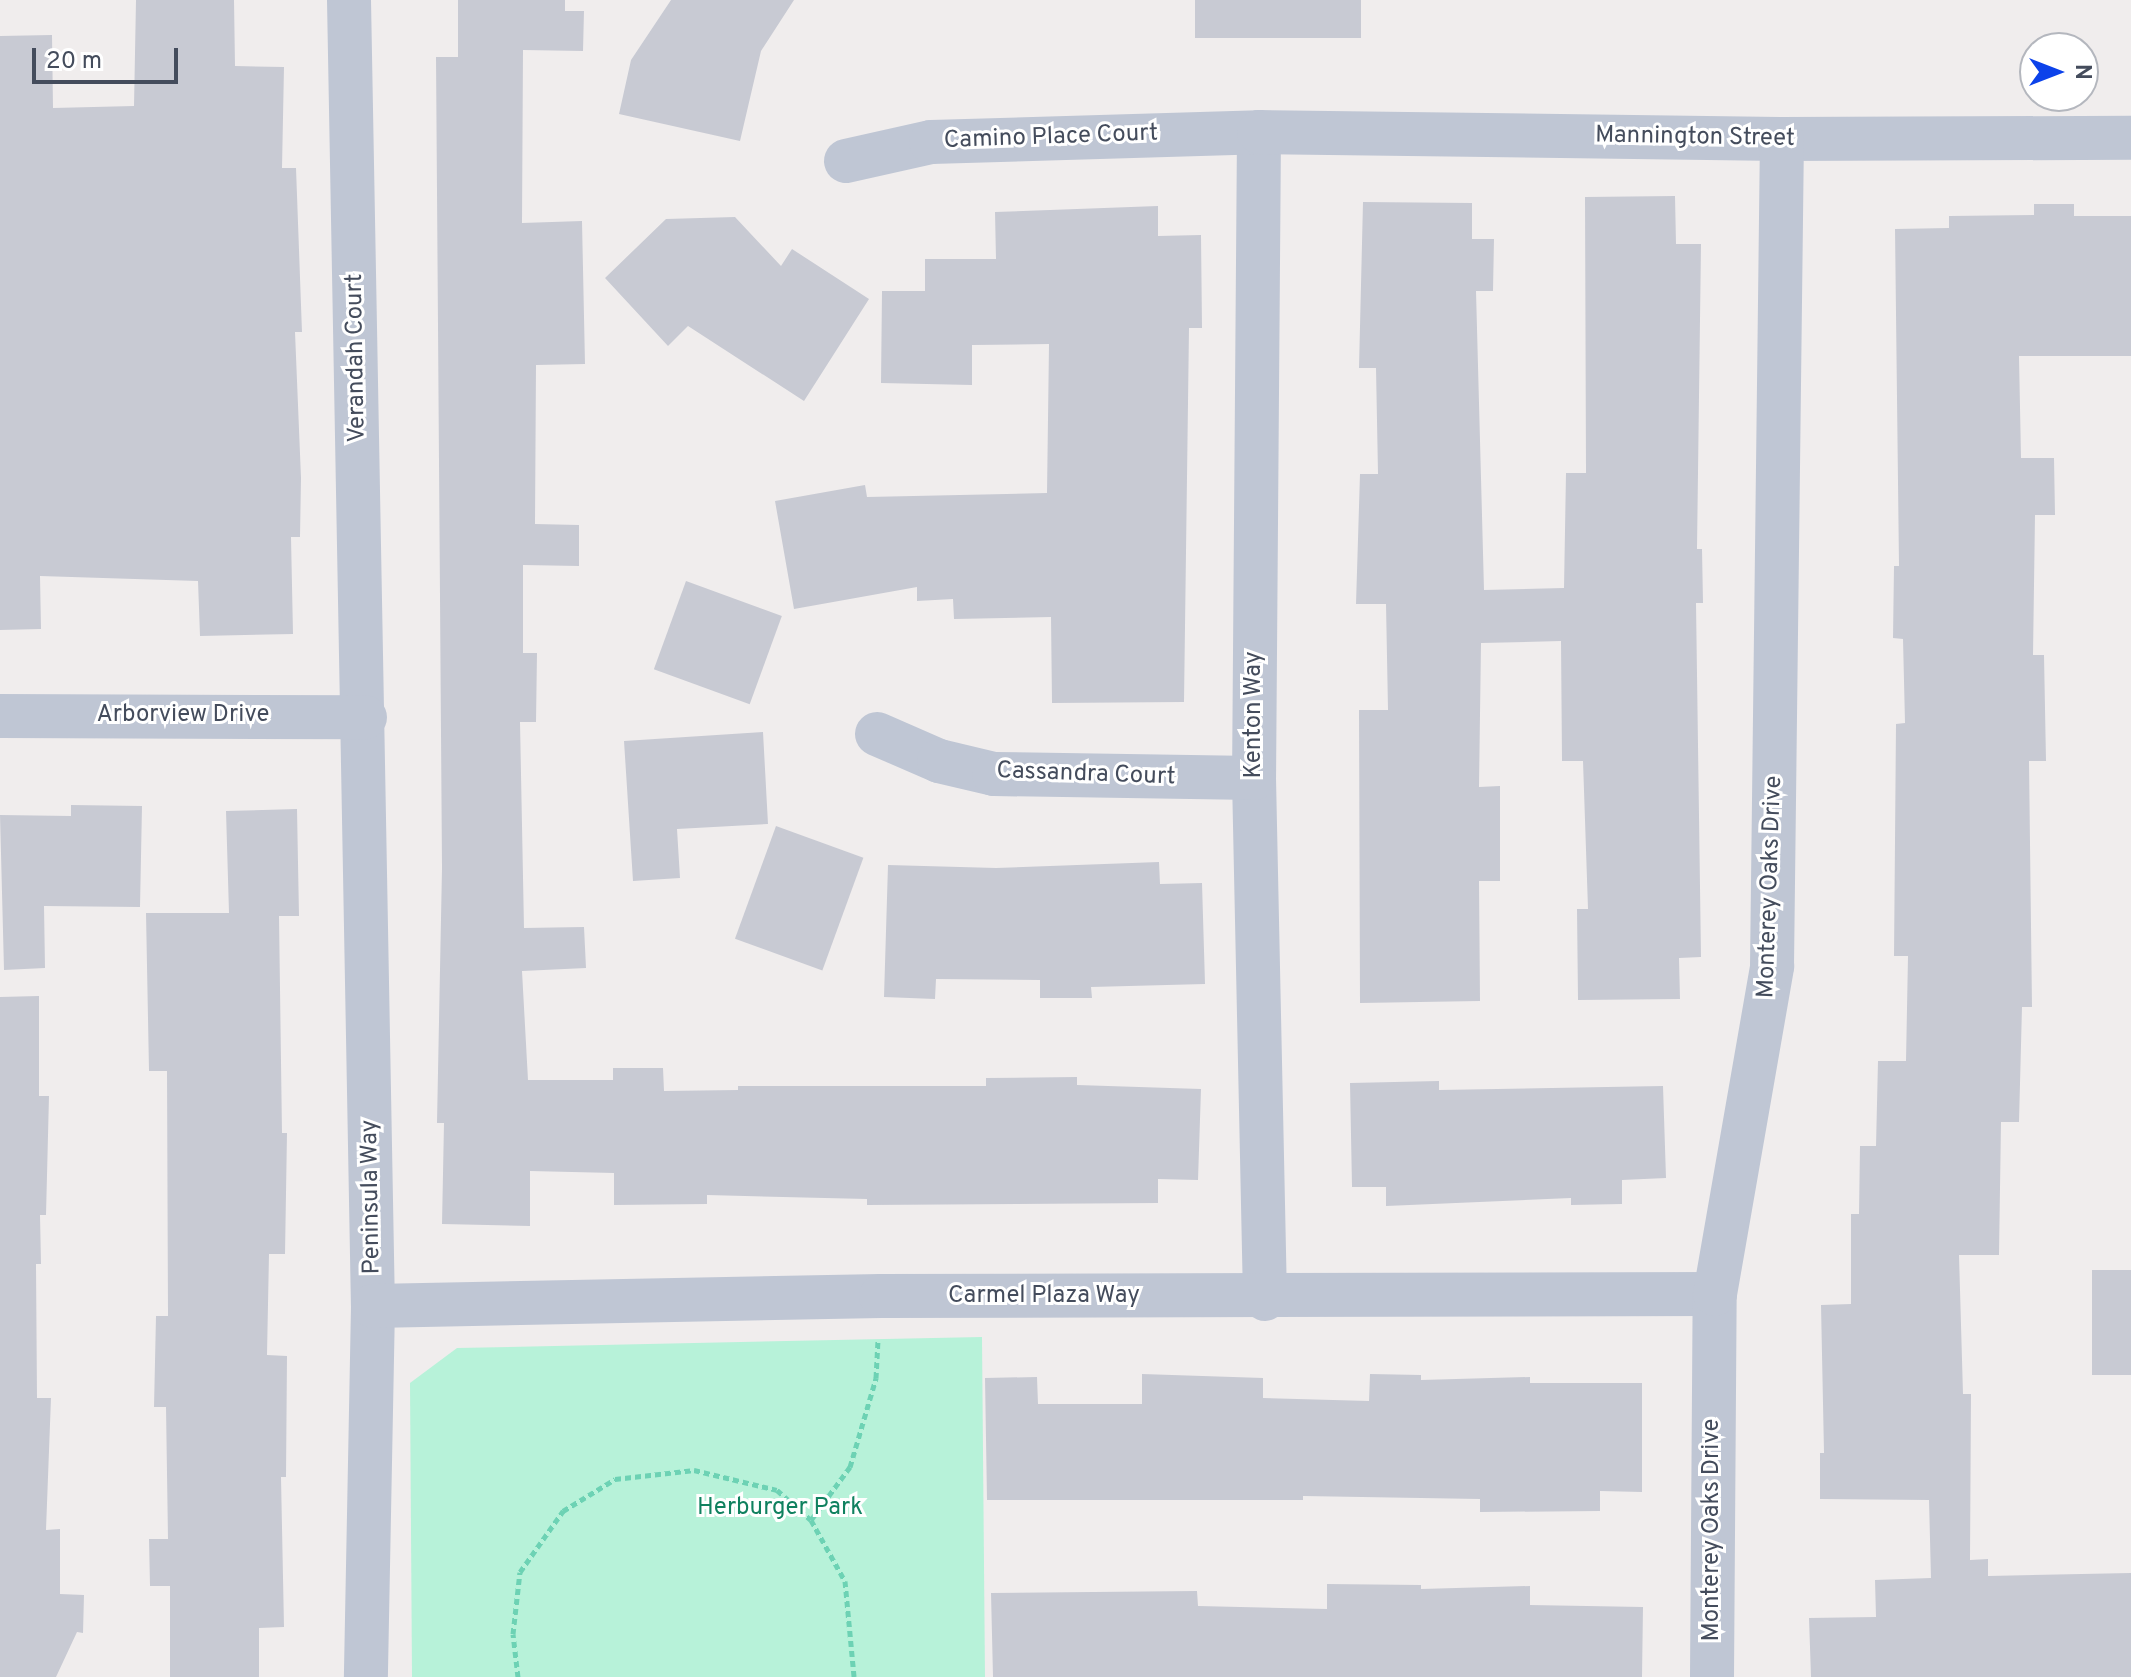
<!DOCTYPE html>
<html>
<head>
<meta charset="utf-8">
<style>
  body { margin:0 }
  #map { position:relative; width:2131px; height:1677px; overflow:hidden; background:#f0eded; font-family:Overpass,sans-serif }
  div>[style] { position:absolute }
  .green>* { inset:0; background:#b7f2d9 }
  .building>* { inset:0; background:#c8cad3; transform-origin:0 0 }
  .path>* { height:5px; margin-top:-2.5px; transform-origin:0; background:repeating-linear-gradient(90deg,#6dd2b4 0 6px,transparent 0 10px) }
  .street>* { height:44px; margin:-22px; padding:0 22px; transform-origin:22px; border-radius:22px; background:#bfc6d4 }
  span { translate:-50% -50%; white-space:nowrap; text-align:center; line-height:1.15; -webkit-text-stroke:6px #fff; paint-order:stroke }
  .street-label { font-size:24px; color:#444c5c }
  .park-label { font-size:24px; color:#10815f }
  .north { position:absolute; left:2019px; top:32px; width:80px; height:80px; box-sizing:border-box; background:#fff; border:2px solid #b4b7be; border-radius:50%; rotate:90deg; font-size:22px; font-weight:700; line-height:32px; text-align:center; color:#444c5c }
  .north::after { content:''; display:block; margin:auto; width:28px; height:36px; background:#0c42ea; clip-path:polygon(50% 0,100% 100%,50% 72%,0 100%) }
  .scale { position:absolute; left:32px; top:48px; width:146px; height:36px; box-sizing:border-box; border:4px solid #444c5c; border-top:0; padding-left:10px; font-size:24px; line-height:28px; white-space:nowrap; color:#444c5c; -webkit-text-stroke:6px #fff; paint-order:stroke }
</style>
</head>
<body>
<div id="map">
  <div class="green">
    <div style="clip-path:polygon(982px 1337px,985px 1677px,412px 1677px,410px 1383px,457px 1348px)"></div>
  </div>
  <div class="building">
    <div style="clip-path:polygon(136px 0,234px 0,235px 66px,284px 67px,282px 168px,296px 168px,302px 332px,295px 332px,301px 478px,300px 537px,291px 537px,293px 634px,200px 636px,198px 581px,40px 576px,41px 629px,0 630px,0 36px,52px 35px,53px 108px,134px 106px)"></div>
    <div style="clip-path:polygon(458px 0,565px 0,565px 11px,584px 11px,583px 51px,523px 50px,522px 223px,582px 221px,585px 364px,536px 365px,535px 524px,579px 525px,579px 566px,523px 565px,523px 653px,537px 653px,536px 722px,520px 722px,524px 928px,584px 927px,586px 968px,522px 971px,528px 1080px,613px 1080px,613px 1068px,663px 1068px,664px 1091px,738px 1090px,738px 1086px,986px 1086px,986px 1078px,1077px 1077px,1077px 1085px,1201px 1089px,1198px 1180px,1158px 1179px,1158px 1203px,867px 1205px,867px 1199px,707px 1195px,707px 1204px,614px 1205px,614px 1173px,530px 1171px,530px 1226px,442px 1224px,444px 1123px,437px 1123px,442px 868px,436px 57px,458px 57px)"></div>
    <div style="clip-path:polygon(671px 0,794px 0,761px 51px,740px 141px,619px 114px,631px 60px)"></div>
    <div style="left:1195px;top:0;width:166px;height:38px"></div>
    <div style="clip-path:polygon(1675px 196px,1676px 244px,1701px 244px,1697px 549px,1702px 549px,1703px 603px,1696px 603px,1701px 957px,1679px 958px,1680px 999px,1578px 1000px,1577px 909px,1588px 909px,1583px 761px,1562px 761px,1561px 641px,1481px 643px,1479px 787px,1500px 786px,1500px 881px,1479px 881px,1480px 1001px,1360px 1003px,1359px 710px,1388px 710px,1386px 604px,1356px 604px,1360px 474px,1378px 474px,1376px 368px,1359px 368px,1363px 202px,1472px 203px,1472px 239px,1494px 239px,1493px 291px,1476px 291px,1484px 590px,1564px 588px,1566px 473px,1586px 473px,1585px 197px)"></div>
    <div style="clip-path:polygon(2034px 204px,2074px 204px,2074px 216px,2131px 216px,2131px 356px,2019px 356px,2021px 458px,2054px 458px,2055px 515px,2035px 515px,2033px 655px,2044px 655px,2046px 761px,2029px 761px,2032px 1007px,2022px 1007px,2019px 1122px,2001px 1122px,1999px 1255px,1959px 1255px,1963px 1394px,1971px 1394px,1970px 1560px,1988px 1559px,1988px 1576px,2131px 1573px,2131px 1677px,1811px 1677px,1809px 1618px,1876px 1617px,1875px 1580px,1931px 1578px,1929px 1500px,1820px 1499px,1820px 1453px,1824px 1453px,1821px 1305px,1851px 1304px,1851px 1214px,1859px 1214px,1860px 1146px,1876px 1146px,1878px 1061px,1906px 1061px,1908px 956px,1894px 956px,1896px 724px,1905px 723px,1903px 639px,1893px 638px,1894px 566px,1899px 566px,1895px 229px,1949px 228px,1949px 216px,2034px 215px)"></div>
    <div style="clip-path:polygon(1158px 206px,1158px 236px,1201px 235px,1202px 328px,1189px 328px,1184px 702px,1052px 703px,1051px 617px,954px 619px,953px 599px,917px 601px,917px 587px,794px 609px,775px 501px,865px 485px,867px 497px,1047px 493px,1049px 344px,972px 345px,972px 385px,881px 383px,882px 291px,925px 291px,925px 259px,996px 259px,995px 212px)"></div>
    <div style="clip-path:polygon(735px 217px,781px 266px,792px 249px,869px 299px,804px 401px,688px 326px,668px 346px,605px 278px,666px 219px)"></div>
    <div style="left:686px;top:581px;width:102px;height:94px;rotate:20deg"></div>
    <div style="clip-path:polygon(763px 732px,768px 824px,677px 829px,680px 878px,633px 881px,624px 741px)"></div>
    <div style="clip-path:polygon(71px 805px,142px 806px,140px 907px,44px 906px,45px 968px,4px 970px,0 815px,71px 816px)"></div>
    <div style="clip-path:polygon(297px 809px,299px 916px,279px 916px,282px 1133px,287px 1133px,285px 1254px,269px 1254px,267px 1355px,287px 1356px,286px 1477px,281px 1477px,284px 1627px,259px 1628px,259px 1677px,170px 1677px,170px 1586px,150px 1586px,149px 1539px,168px 1539px,166px 1407px,154px 1407px,156px 1316px,168px 1316px,167px 1071px,149px 1071px,146px 913px,229px 913px,226px 811px)"></div>
    <div style="left:776px;top:826px;width:93px;height:120px;rotate:20deg"></div>
    <div style="clip-path:polygon(1159px 862px,1160px 884px,1202px 883px,1205px 984px,1091px 987px,1092px 998px,1040px 998px,1040px 980px,936px 979px,935px 999px,884px 997px,888px 865px,996px 868px)"></div>
    <div style="clip-path:polygon(39px 996px,39px 1096px,49px 1096px,46px 1215px,40px 1215px,41px 1264px,36px 1264px,37px 1398px,51px 1398px,46px 1530px,60px 1529px,60px 1594px,84px 1595px,83px 1633px,77px 1632px,56px 1677px,0 1677px,0 997px)"></div>
    <div style="clip-path:polygon(1439px 1081px,1439px 1090px,1663px 1086px,1666px 1178px,1622px 1180px,1622px 1204px,1571px 1205px,1571px 1198px,1386px 1206px,1386px 1187px,1352px 1187px,1350px 1083px)"></div>
    <div style="left:2131px;top:1270px;width:105px;height:39px;rotate:90deg"></div>
    <div style="clip-path:polygon(1142px 1374px,1263px 1378px,1263px 1398px,1369px 1401px,1370px 1374px,1421px 1375px,1421px 1380px,1530px 1377px,1530px 1383px,1642px 1383px,1642px 1492px,1600px 1491px,1600px 1511px,1480px 1512px,1480px 1499px,1303px 1496px,1303px 1500px,987px 1500px,985px 1378px,1037px 1377px,1038px 1404px,1142px 1404px)"></div>
    <div style="clip-path:polygon(1327px 1584px,1421px 1585px,1421px 1589px,1530px 1586px,1530px 1605px,1643px 1607px,1642px 1677px,993px 1677px,991px 1593px,1197px 1591px,1198px 1606px,1327px 1609px)"></div>
  </div>
  <div class="path">
    <div style="left:811px;top:1520px;width:66px;rotate:-53.7deg"></div>
    <div style="left:850px;top:1467px;width:93px;rotate:-73.7deg"></div>
    <div style="left:876px;top:1378px;width:37px;rotate:-87deg"></div>
    <div style="left:518px;top:1677px;width:43px;rotate:-96.6deg"></div>
    <div style="left:513px;top:1634px;width:62px;rotate:-83.6deg"></div>
    <div style="left:520px;top:1572px;width:75px;rotate:-54.8deg"></div>
    <div style="left:563px;top:1511px;width:61px;rotate:-31.6deg"></div>
    <div style="left:615px;top:1479px;width:80px;rotate:-6.5deg"></div>
    <div style="left:694px;top:1470px;width:85px;rotate:13.5deg"></div>
    <div style="left:777px;top:1490px;width:45px;rotate:41.4deg"></div>
    <div style="left:811px;top:1520px;width:70px;rotate:60.9deg"></div>
    <div style="left:845px;top:1581px;width:96px;rotate:84.6deg"></div>
  </div>
  <div class="street">
    <div style="left:349px;top:0;width:1306px;rotate:88.95deg"></div>
    <div style="left:373px;top:1306px;width:371px;rotate:91.1deg"></div>
    <div style="left:1259px;top:132px;width:646px;rotate:90.44deg"></div>
    <div style="left:1254px;top:778px;width:521px;rotate:88.79deg"></div>
    <div style="left:846px;top:161px;width:87px;rotate:-12.6deg"></div>
    <div style="left:931px;top:142px;width:328px;rotate:-1.7deg"></div>
    <div style="left:1259px;top:132px;width:523px;rotate:0.77deg"></div>
    <div style="left:1782px;top:139px;width:349px;rotate:-0.2deg"></div>
    <div style="left:0;top:716px;width:365px;rotate:0.2deg"></div>
    <div style="left:877px;top:734px;width:68px;rotate:23.5deg"></div>
    <div style="left:939px;top:761px;width:57px;rotate:13.3deg"></div>
    <div style="left:994px;top:774px;width:260px;rotate:0.9deg"></div>
    <div style="left:373px;top:1306px;width:508px;rotate:-1.13deg"></div>
    <div style="left:881px;top:1296px;width:834px;rotate:-0.14deg"></div>
    <div style="left:1712px;top:1677px;width:383px;rotate:-89.6deg"></div>
    <div style="left:1715px;top:1294px;width:333px;rotate:-80.1deg"></div>
    <div style="left:1772px;top:966px;width:827px;rotate:-89.31deg"></div>
  </div>
  <div class="street-label">
    <span style="left:1051px;top:138px;rotate:-2deg">Camino Place Court</span>
    <span style="left:1695px;top:138px;rotate:1deg">Mannington Street</span>
    <span style="left:357px;top:358px;rotate:-91deg">Verandah Court</span>
    <span style="left:1255px;top:715px;rotate:-90deg">Kenton Way</span>
    <span style="left:183px;top:716px">Arborview Drive</span>
    <span style="left:1086px;top:775px;rotate:2deg">Cassandra Court</span>
    <span style="left:1771px;top:887px;rotate:-88deg">Monterey Oaks Drive</span>
    <span style="left:372px;top:1197px;rotate:-91deg">Peninsula Way</span>
    <span style="left:1044px;top:1297px">Carmel Plaza Way</span>
    <span style="left:1713px;top:1530px;rotate:-90deg">Monterey Oaks Drive</span>
  </div>
  <div class="park-label">
    <span style="left:780px;top:1509px">Herburger Park</span>
  </div>
  <div class="north">N</div>
  <div class="scale">20 m</div>
</div>
</body>
</html>
